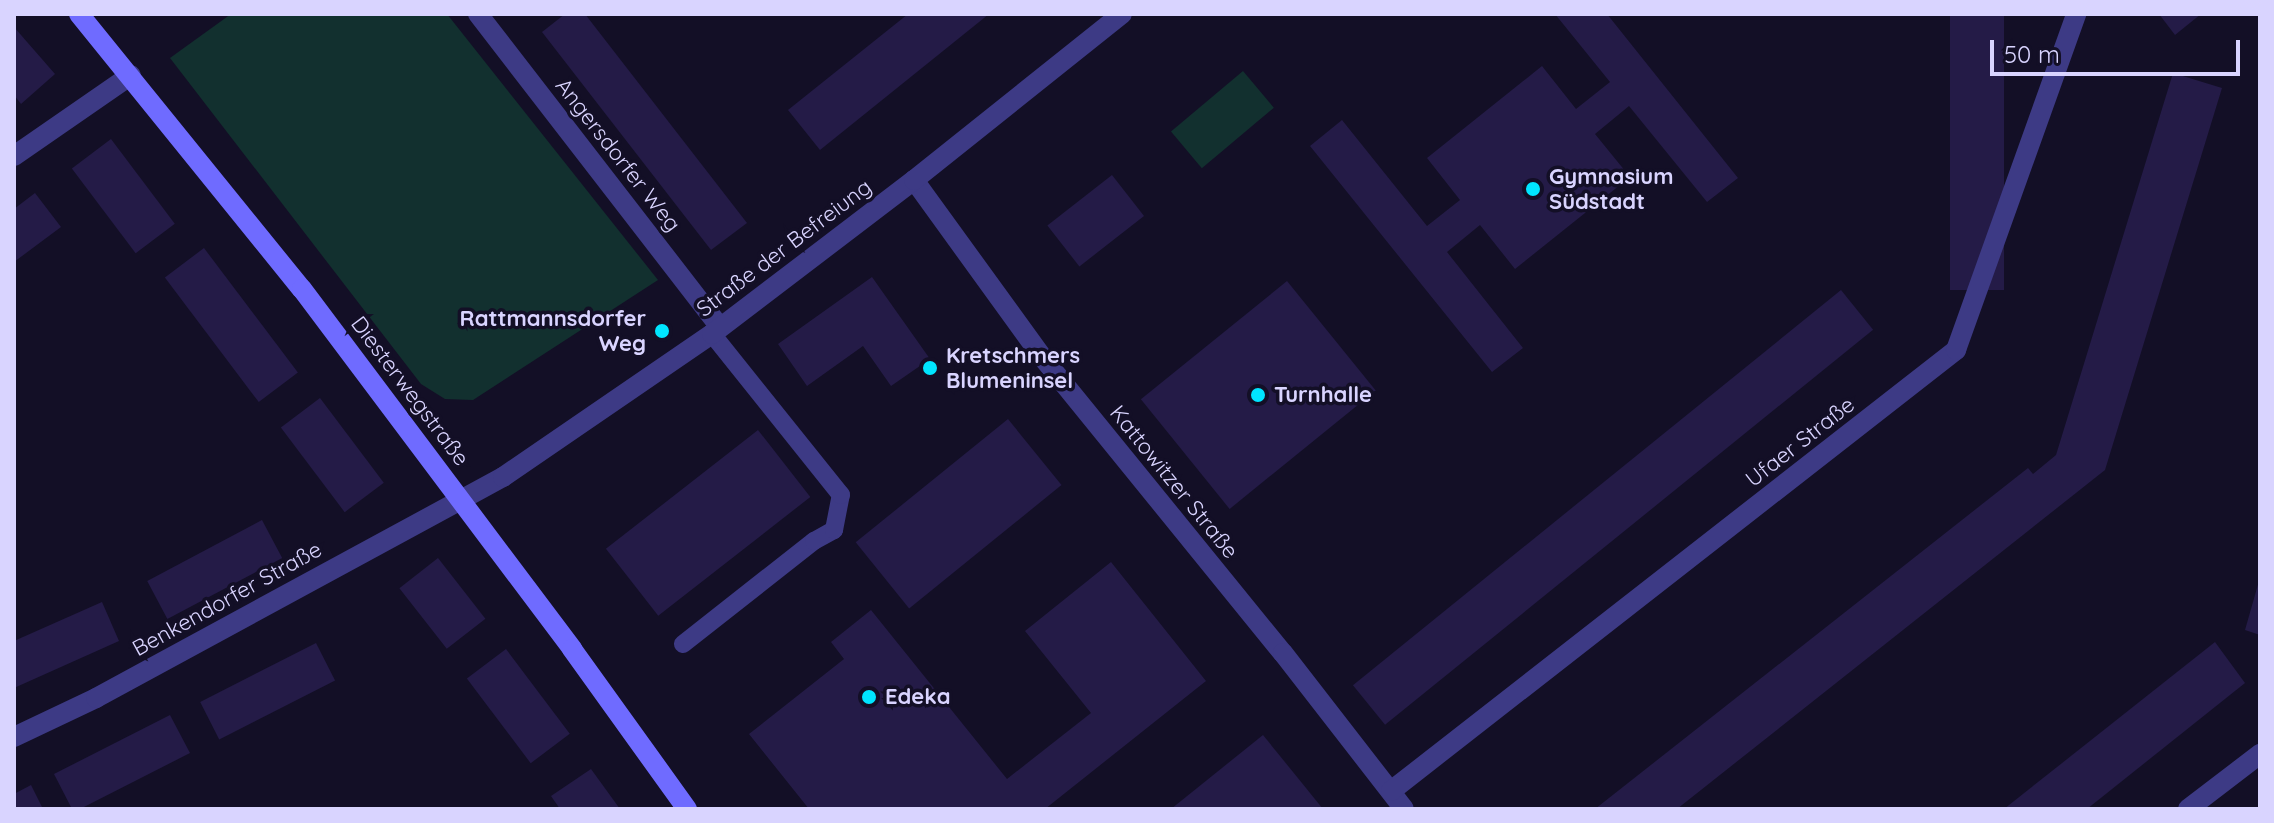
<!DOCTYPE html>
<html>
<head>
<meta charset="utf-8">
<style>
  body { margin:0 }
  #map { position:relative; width:2274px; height:823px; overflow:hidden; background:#130f26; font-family:Quicksand,sans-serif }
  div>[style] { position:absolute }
  .green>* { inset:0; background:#12302f; transform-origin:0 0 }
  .building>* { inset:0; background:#241b47; transform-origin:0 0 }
  .lane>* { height:18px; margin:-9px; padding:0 9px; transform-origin:9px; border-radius:9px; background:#3d3a85 }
  .street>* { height:20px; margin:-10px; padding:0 10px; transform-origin:10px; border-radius:10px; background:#3d3a85 }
  .secondary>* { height:20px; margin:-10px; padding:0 10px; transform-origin:10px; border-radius:10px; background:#6f6bff }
  .dots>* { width:22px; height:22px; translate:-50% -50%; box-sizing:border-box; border:4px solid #130f26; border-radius:50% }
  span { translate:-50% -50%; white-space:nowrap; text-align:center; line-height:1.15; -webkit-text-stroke:7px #130f26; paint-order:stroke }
  .street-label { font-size:22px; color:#d9d4ff }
  .poi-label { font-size:22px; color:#d9d4ff; font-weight:700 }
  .left { translate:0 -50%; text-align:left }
  .right { translate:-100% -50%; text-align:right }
  .frame { position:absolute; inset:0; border:16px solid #d9d4ff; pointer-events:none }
  .scale { position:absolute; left:1990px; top:40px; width:250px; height:36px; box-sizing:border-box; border:4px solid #d9d4ff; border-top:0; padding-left:10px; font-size:24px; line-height:28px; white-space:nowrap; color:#d9d4ff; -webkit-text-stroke:6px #130f26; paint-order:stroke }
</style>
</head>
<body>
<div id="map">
  <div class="green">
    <div style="clip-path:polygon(231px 14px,447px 14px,658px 280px,473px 400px,445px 399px,421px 384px,170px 58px)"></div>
    <div style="left:1243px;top:71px;width:48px;height:94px;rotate:50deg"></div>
  </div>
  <div class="building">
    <div style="clip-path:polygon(565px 14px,585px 14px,747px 223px,711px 250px,542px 32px)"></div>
    <div style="clip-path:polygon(908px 14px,989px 14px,820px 150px,788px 110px)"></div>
    <div style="clip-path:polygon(1555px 14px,1607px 14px,1738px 178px,1707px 202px,1629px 106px,1595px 134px,1630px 177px,1515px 269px,1480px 225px,1447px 252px,1523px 348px,1492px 372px,1310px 146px,1342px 120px,1427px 226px,1460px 200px,1427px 158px,1542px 66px,1576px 109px,1610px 82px)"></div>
    <div style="left:1950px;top:14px;width:54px;height:276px"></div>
    <div style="clip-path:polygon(2159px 14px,2201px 14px,2175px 35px)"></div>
    <div style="clip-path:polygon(14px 27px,55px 74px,21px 104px,14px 95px)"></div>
    <div style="clip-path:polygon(2173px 73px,2222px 88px,2105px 470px,1677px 809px,1595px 809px,2028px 468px,2033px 474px,2056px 455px)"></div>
    <div style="left:111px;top:139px;width:106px;height:49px;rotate:53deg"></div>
    <div style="left:1112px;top:175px;width:52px;height:82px;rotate:52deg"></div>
    <div style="clip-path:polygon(35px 193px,61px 227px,14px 262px,14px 209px)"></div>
    <div style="left:204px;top:248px;width:156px;height:49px;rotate:53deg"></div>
    <div style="clip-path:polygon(872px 277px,930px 359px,891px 386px,863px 346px,807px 386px,778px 344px)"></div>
    <div style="left:1287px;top:281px;width:141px;height:188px;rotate:51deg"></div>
    <div style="left:1841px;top:290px;width:51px;height:628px;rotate:51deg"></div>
    <div style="left:320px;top:398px;width:106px;height:49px;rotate:53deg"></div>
    <div style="left:1008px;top:419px;width:85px;height:196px;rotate:51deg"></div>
    <div style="left:758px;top:430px;width:85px;height:193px;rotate:52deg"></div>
    <div style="left:262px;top:520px;width:43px;height:130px;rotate:62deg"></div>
    <div style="left:438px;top:558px;width:77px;height:49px;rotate:52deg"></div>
    <div style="clip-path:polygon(1111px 562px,1206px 681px,1045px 809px,809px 809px,749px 734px,844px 659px,831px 642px,871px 610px,1007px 779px,1091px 713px,1025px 631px)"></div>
    <div style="clip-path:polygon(2259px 581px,2260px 581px,2260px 635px,2245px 630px)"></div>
    <div style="clip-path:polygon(102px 602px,119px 641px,14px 688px,14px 641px)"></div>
    <div style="clip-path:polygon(2215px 642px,2245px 683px,2087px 809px,2004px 809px)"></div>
    <div style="left:316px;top:643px;width:42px;height:130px;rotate:63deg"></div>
    <div style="left:506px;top:649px;width:106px;height:49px;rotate:53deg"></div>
    <div style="clip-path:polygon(170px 715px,190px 753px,80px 809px,72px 809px,54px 774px)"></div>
    <div style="clip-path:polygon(1263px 735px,1323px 809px,1171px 809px)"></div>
    <div style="clip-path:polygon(591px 769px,620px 809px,560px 809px,551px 796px)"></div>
    <div style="clip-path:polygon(31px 785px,43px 809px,14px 809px,14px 794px)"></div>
  </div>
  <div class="lane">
    <div style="left:683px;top:644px;width:167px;rotate:-38.2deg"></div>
    <div style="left:814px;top:541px;width:23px;rotate:-29deg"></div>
    <div style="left:834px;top:530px;width:36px;rotate:-79deg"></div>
    <div style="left:841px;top:495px;width:206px;rotate:-128.7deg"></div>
  </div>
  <div class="street">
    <div style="left:478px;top:14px;width:396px;rotate:52.3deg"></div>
    <div style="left:14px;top:156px;width:142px;rotate:-34.7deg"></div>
    <div style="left:914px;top:180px;width:220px;rotate:54.1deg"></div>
    <div style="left:1043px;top:358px;width:380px;rotate:50.9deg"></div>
    <div style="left:1283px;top:653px;width:197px;rotate:52.2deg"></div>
    <div style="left:14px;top:737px;width:91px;rotate:-25.4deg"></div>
    <div style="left:96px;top:698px;width:463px;rotate:-28.5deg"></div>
    <div style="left:503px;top:477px;width:253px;rotate:-34.4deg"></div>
    <div style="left:712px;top:334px;width:254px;rotate:-37.3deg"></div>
    <div style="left:914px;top:180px;width:266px;rotate:-38.6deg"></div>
    <div style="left:1391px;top:791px;width:717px;rotate:-37.97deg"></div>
    <div style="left:1956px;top:350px;width:357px;rotate:-70.3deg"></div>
    <div style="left:2188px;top:809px;width:91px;rotate:-37.4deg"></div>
  </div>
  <div class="secondary">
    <div style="left:79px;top:14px;width:354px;rotate:51deg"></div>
    <div style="left:302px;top:289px;width:450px;rotate:53.1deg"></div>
    <div style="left:572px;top:649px;width:197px;rotate:54.3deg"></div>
  </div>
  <div class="dots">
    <div style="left:1533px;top:189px;background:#00e5ff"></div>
    <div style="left:662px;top:331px;background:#00e5ff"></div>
    <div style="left:930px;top:368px;background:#00e5ff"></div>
    <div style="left:1258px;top:395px;background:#00e5ff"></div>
    <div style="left:869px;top:697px;background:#00e5ff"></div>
  </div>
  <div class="street-label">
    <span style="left:618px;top:155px;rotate:52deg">Angersdorfer Weg</span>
    <span style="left:784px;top:248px;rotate:-37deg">Straße der Befreiung</span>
    <span style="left:410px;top:391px;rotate:53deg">Diesterwegstraße</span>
    <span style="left:1800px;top:442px;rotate:-38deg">Ufaer Straße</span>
    <span style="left:1174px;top:482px;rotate:51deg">Kattowitzer Straße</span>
    <span style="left:227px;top:599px;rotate:-29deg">Benkendorfer Straße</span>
  </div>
  <div class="poi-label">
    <span class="left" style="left:1549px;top:189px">Gymnasium<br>Südstadt</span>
    <span class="right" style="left:646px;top:331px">Rattmannsdorfer<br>Weg</span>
    <span class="left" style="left:946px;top:368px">Kretschmers<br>Blumeninsel</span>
    <span class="left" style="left:1274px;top:395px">Turnhalle</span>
    <span class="left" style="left:885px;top:697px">Edeka</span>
  </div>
  <div class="frame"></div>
  <div class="scale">50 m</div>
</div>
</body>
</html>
